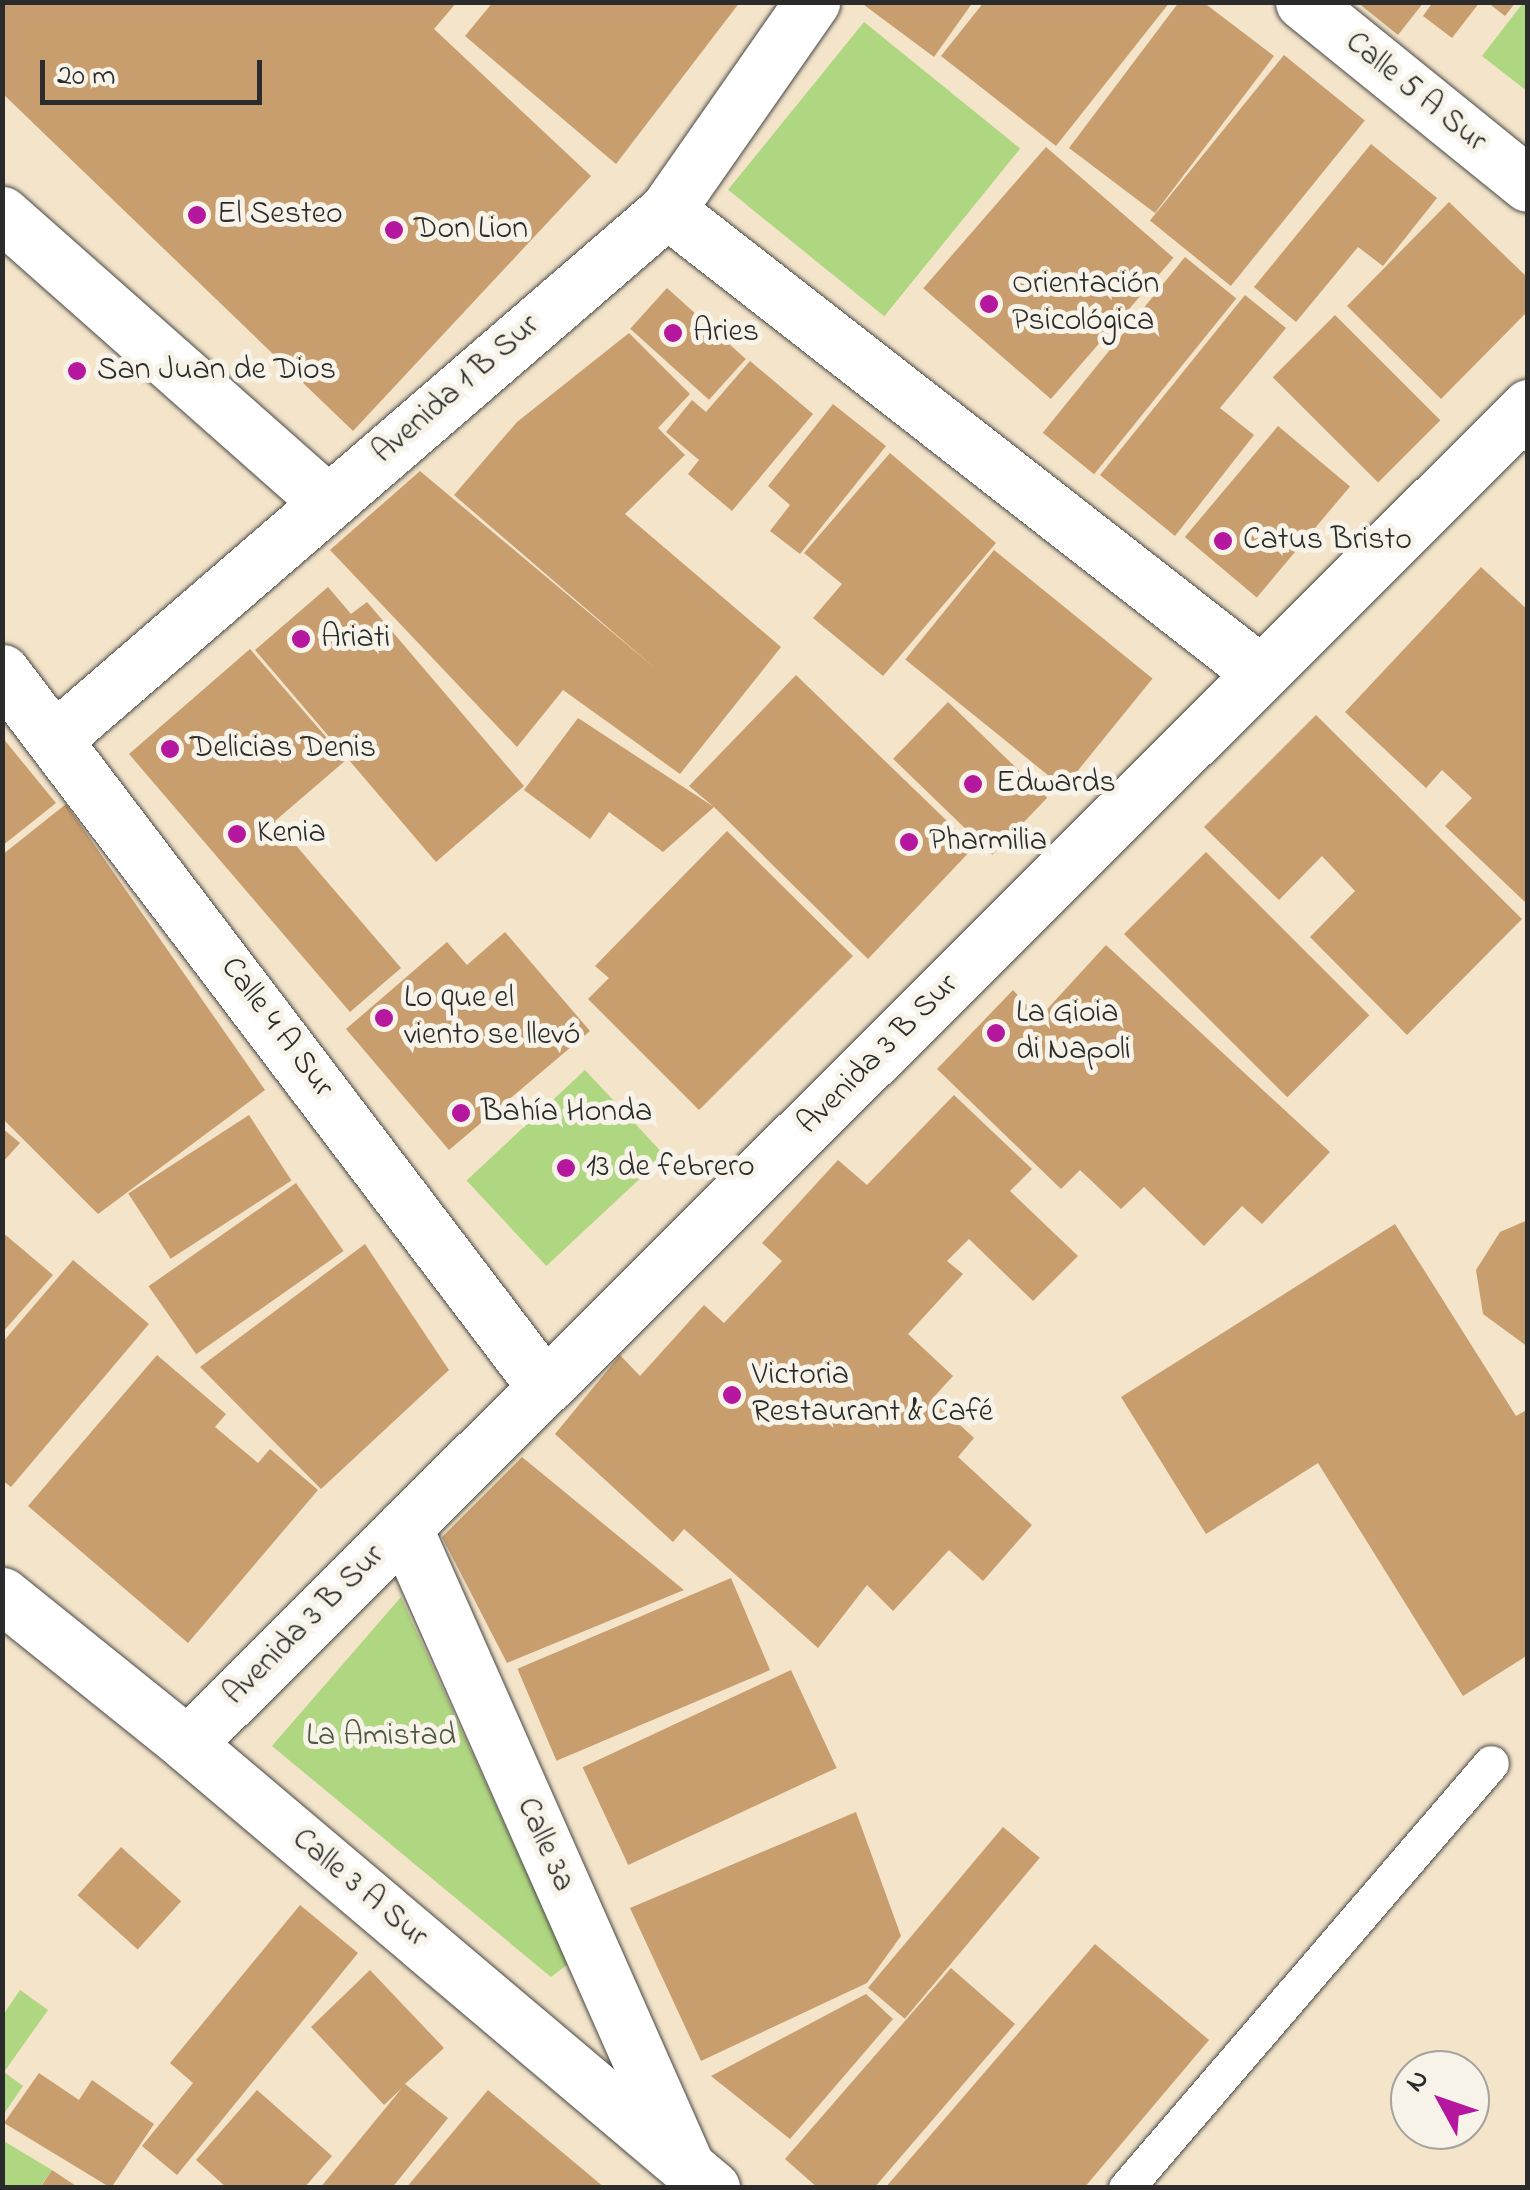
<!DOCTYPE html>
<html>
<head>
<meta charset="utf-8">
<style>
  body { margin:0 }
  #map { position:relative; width:1530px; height:2190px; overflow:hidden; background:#f3e4ca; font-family:"Indie Flower",sans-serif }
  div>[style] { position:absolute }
  .green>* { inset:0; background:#afd681; transform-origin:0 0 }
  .building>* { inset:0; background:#c89e6f; transform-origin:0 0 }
  .roads { filter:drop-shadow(0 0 2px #494743) drop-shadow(0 0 2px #494743) }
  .lane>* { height:35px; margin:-17.5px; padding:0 17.5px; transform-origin:17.5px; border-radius:17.5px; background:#fff }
  .street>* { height:55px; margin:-27.5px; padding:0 27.5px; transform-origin:27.5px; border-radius:27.5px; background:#fff }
  .secondary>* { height:55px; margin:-27.5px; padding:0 27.5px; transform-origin:27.5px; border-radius:27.5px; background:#fff }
  .primary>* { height:55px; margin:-27.5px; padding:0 27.5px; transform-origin:27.5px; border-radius:27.5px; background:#fff }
  .dots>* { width:28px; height:28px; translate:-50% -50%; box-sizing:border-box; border:5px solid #f7f3e8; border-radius:50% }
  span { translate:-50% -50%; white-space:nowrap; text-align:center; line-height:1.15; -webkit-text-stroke:10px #f7f3e8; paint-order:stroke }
  .street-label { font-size:32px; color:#2b2b2b }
  .poi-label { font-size:32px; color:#2b2b2b }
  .left { translate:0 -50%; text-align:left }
  .park-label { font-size:32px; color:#4c5640 }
  .frame { position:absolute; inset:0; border:5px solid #2b2b2b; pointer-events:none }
  .north { position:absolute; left:1390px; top:2050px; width:100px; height:100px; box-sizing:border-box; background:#f7f3e8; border:2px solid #a5a39c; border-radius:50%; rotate:310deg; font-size:28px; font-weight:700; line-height:40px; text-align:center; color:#2b2b2b }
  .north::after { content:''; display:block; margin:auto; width:35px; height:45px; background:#b5179e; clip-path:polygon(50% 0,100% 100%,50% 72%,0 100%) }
  .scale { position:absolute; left:40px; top:60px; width:222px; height:45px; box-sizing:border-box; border:5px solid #2b2b2b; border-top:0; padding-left:12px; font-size:30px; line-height:35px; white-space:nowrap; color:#2b2b2b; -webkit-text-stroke:8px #f7f3e8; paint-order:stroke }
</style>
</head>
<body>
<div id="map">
  <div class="green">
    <div style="clip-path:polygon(1523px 3px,1528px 3px,1527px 91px,1482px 56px)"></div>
    <div style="left:864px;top:22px;width:201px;height:216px;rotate:39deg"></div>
    <div style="left:585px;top:1070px;width:117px;height:162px;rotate:47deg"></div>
    <div style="clip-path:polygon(401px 1597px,568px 1964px,551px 1977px,272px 1746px)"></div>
    <div style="clip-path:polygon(20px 1990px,48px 2010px,4px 2072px,23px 2086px,3px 2115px,3px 2015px)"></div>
    <div style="clip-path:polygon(2px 2140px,52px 2170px,40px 2187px,3px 2187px)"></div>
  </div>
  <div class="building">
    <div style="clip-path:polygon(2px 2px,457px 2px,434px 29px,591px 176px,353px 431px,2px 93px)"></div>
    <div style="clip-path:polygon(493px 2px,740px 2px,616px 164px,465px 36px)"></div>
    <div style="clip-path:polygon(860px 2px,973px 2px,934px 57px)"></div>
    <div style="clip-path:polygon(984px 2px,1170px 2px,1056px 146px,941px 56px)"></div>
    <div style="clip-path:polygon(1179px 2px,1203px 2px,1274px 56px,1155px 213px,1069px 148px)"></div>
    <div style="clip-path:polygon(1357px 2px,1424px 2px,1398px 35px)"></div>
    <div style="clip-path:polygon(1433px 2px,1480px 2px,1452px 38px,1423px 16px)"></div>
    <div style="clip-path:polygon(1487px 2px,1516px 2px,1505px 16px)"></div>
    <div style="left:1284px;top:55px;width:104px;height:213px;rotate:39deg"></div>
    <div style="clip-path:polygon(1371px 144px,1437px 198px,1383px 266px,1358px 247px,1296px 322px,1254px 287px)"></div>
    <div style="left:1046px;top:147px;width:169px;height:187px;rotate:41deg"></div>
    <div style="clip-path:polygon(1449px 202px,1528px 278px,1528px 311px,1441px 399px,1347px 306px)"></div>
    <div style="left:1185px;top:257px;width:66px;height:226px;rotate:39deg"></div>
    <div style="left:667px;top:288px;width:106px;height:55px;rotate:42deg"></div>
    <div style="clip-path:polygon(1245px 295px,1286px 328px,1220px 408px,1254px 435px,1175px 536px,1100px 475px)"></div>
    <div style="left:1335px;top:315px;width:149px;height:88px;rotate:45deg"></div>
    <div style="clip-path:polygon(629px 333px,690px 394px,658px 428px,685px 455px,625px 514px,781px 647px,680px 774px,563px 690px,517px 747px,330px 550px,420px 471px,656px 669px,454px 495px,517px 422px)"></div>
    <div style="clip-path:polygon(750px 361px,813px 414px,732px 511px,688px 474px,699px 460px,666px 432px,692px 400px,706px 412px)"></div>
    <div style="clip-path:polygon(833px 404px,886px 446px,800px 554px,770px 531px,790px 505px,768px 486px)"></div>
    <div style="left:1278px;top:426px;width:94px;height:145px;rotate:40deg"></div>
    <div style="clip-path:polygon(890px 453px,996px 543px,883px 676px,813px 618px,842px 584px,804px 553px)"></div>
    <div style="left:994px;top:550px;width:204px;height:141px;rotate:39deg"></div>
    <div style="clip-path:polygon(1481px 567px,1528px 610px,1528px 905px,1445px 826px,1472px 798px,1442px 770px,1426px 788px,1345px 712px)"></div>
    <div style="clip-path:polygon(328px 587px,351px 614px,367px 602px,524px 786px,436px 862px,255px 650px)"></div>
    <div style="clip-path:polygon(250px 649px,346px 760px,275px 821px,401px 968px,350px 1012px,129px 754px)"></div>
    <div style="clip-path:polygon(796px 675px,974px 847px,868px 959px,714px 807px,663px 852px,609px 812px,590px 839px,524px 790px,578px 718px,714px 807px,689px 786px)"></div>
    <div style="left:948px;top:702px;width:138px;height:79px;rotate:44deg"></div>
    <div style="clip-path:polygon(1316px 715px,1522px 919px,1407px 1035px,1310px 937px,1355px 891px,1322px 856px,1279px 900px,1204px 827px)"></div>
    <div style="clip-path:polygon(2px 737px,56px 803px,2px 846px)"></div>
    <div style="clip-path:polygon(66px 804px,265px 1090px,98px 1214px,2px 1118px,2px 855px)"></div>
    <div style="clip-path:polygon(727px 831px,853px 956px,699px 1110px,588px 999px,609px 978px,595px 966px)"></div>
    <div style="left:1206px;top:852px;width:231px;height:116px;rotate:45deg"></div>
    <div style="clip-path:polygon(505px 932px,590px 1031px,449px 1150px,346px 1029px,447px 942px,467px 965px)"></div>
    <div style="clip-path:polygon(1106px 945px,1330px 1152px,1262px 1224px,1242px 1206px,1204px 1246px,1144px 1187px,1121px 1209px,1080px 1170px,1061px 1189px,937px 1069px,1013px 990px,1039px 1018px)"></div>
    <div style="clip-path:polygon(954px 1095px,1032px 1169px,1010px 1191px,1078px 1256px,1033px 1301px,969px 1239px,947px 1261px,963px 1274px,908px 1334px,953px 1376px,932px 1399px,974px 1438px,958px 1457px,1032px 1525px,983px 1581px,949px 1550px,893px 1611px,867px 1585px,818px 1648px,684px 1529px,673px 1542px,555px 1434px,620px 1355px,640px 1376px,704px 1305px,724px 1323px,782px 1261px,762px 1243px,838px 1160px,867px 1185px)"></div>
    <div style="left:249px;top:1115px;width:78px;height:144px;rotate:57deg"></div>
    <div style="clip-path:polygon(2px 1128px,20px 1143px,2px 1163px)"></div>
    <div style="left:296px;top:1183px;width:83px;height:180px;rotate:55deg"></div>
    <div style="clip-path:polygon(1528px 1220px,1528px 1347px,1483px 1314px,1476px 1270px,1500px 1232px)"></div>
    <div style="clip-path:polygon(1395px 1224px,1516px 1416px,1528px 1409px,1528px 1655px,1463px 1696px,1318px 1463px,1206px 1534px,1121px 1397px)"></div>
    <div style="clip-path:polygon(2px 1232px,53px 1275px,2px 1333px)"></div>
    <div style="clip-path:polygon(365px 1244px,449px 1370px,321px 1489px,200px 1367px)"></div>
    <div style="clip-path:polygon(73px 1260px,149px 1324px,11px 1487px,2px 1480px,2px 1343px)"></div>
    <div style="clip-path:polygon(157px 1355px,226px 1414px,215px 1427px,258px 1463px,270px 1449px,318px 1490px,188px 1643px,28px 1506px)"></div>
    <div style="clip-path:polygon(522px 1457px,684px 1590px,507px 1663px,442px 1537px)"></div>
    <div style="left:731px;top:1578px;width:100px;height:232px;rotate:67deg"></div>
    <div style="left:791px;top:1670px;width:108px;height:230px;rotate:65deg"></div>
    <div style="clip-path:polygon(856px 1812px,901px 1936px,867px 1983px,701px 2061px,630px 1908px)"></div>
    <div style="left:1003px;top:1827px;width:48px;height:210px;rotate:40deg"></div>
    <div style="left:121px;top:1847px;width:81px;height:65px;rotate:42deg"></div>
    <div style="clip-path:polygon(300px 1905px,358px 1953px,177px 2175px,142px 2146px,193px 2083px,170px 2063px)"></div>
    <div style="clip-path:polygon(1095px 1944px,1209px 2040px,1084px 2188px,885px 2188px)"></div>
    <div style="clip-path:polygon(951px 1968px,1015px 2024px,874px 2188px,818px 2188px,785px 2159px)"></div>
    <div style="clip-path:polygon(370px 1970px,444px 2048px,405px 2084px,448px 2118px,392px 2188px,320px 2188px,402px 2088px,384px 2105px,311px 2027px)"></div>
    <div style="clip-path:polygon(866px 1994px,893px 2019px,790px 2139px,711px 2076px)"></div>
    <div style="clip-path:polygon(39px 2073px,79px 2100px,92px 2080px,154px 2124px,111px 2188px,4px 2123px)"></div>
    <div style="clip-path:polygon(257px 2090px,332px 2156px,304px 2188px,227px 2188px,196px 2160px)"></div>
    <div style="clip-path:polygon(488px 2090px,605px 2188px,406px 2188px)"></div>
    <div style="clip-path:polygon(52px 2170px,79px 2188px,40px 2188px)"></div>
  </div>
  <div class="roads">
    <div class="lane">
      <div style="left:1126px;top:2188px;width:560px;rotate:-49.34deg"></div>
    </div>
    <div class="street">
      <div style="left:1303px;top:2px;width:289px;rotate:39deg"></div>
      <div style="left:667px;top:210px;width:753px;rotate:37.94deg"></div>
      <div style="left:2px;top:214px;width:434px;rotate:41.5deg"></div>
      <div style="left:2px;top:672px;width:898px;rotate:52.79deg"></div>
      <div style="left:57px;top:737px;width:806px;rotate:-40.82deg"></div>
      <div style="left:667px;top:210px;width:254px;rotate:-55.1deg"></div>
      <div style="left:404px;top:1527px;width:694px;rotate:66.13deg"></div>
    </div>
    <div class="secondary">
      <div style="left:187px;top:1744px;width:688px;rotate:40.22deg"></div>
    </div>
    <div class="primary">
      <div style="left:2px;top:1595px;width:238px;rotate:38.8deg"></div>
      <div style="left:187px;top:1744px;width:1894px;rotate:-44.91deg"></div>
    </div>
  </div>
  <div class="dots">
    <div style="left:197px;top:215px;background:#b5179e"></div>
    <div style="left:394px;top:230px;background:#b5179e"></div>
    <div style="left:989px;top:304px;background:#b5179e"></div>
    <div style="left:673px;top:333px;background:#b5179e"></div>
    <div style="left:77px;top:371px;background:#b5179e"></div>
    <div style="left:1223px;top:541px;background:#b5179e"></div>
    <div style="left:301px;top:639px;background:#b5179e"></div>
    <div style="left:170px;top:749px;background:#b5179e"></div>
    <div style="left:973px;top:784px;background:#b5179e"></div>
    <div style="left:237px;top:834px;background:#b5179e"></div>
    <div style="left:909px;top:842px;background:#b5179e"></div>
    <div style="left:384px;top:1018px;background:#b5179e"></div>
    <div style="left:996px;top:1033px;background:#b5179e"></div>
    <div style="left:461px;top:1113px;background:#b5179e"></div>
    <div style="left:566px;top:1168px;background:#b5179e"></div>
    <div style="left:732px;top:1395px;background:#b5179e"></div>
  </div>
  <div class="street-label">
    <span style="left:1415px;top:93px;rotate:39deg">Calle 5 A Sur</span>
    <span style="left:457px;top:390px;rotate:-41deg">Avenida 1 B Sur</span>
    <span style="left:276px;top:1028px;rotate:53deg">Calle 4 A Sur</span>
    <span style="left:879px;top:1055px;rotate:-45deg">Avenida 3 B Sur</span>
    <span style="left:305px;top:1626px;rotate:-45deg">Avenida 3 B Sur</span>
    <span style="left:544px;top:1845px;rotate:66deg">Calle 3a</span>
    <span style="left:359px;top:1889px;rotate:40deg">Calle 3 A Sur</span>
  </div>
  <div class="poi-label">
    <span class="left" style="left:217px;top:215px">El Sesteo</span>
    <span class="left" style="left:414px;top:230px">Don Lion</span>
    <span class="left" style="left:1012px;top:304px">Orientación<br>Psicológica</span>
    <span class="left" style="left:693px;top:333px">Aries</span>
    <span class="left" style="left:97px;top:371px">San Juan de Dios</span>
    <span class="left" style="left:1243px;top:541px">Catus Bristo</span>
    <span class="left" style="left:321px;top:639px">Ariati</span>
    <span class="left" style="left:190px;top:749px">Delicias Denis</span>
    <span class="left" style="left:996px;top:784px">Edwards</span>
    <span class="left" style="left:257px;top:834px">Kenia</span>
    <span class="left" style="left:929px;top:842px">Pharmilia</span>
    <span class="left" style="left:404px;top:1018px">Lo que el<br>viento se llevó</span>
    <span class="left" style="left:1016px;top:1033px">La Gioia<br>di Napoli</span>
    <span class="left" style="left:481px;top:1113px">Bahía Honda</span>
    <span class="left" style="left:586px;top:1168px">13 de febrero</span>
    <span class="left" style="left:752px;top:1395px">Victoria<br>Restaurant &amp; Café</span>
  </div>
  <div class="park-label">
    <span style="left:381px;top:1737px">La Amistad</span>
  </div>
  <div class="frame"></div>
  <div class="north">N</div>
  <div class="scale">20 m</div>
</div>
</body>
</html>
